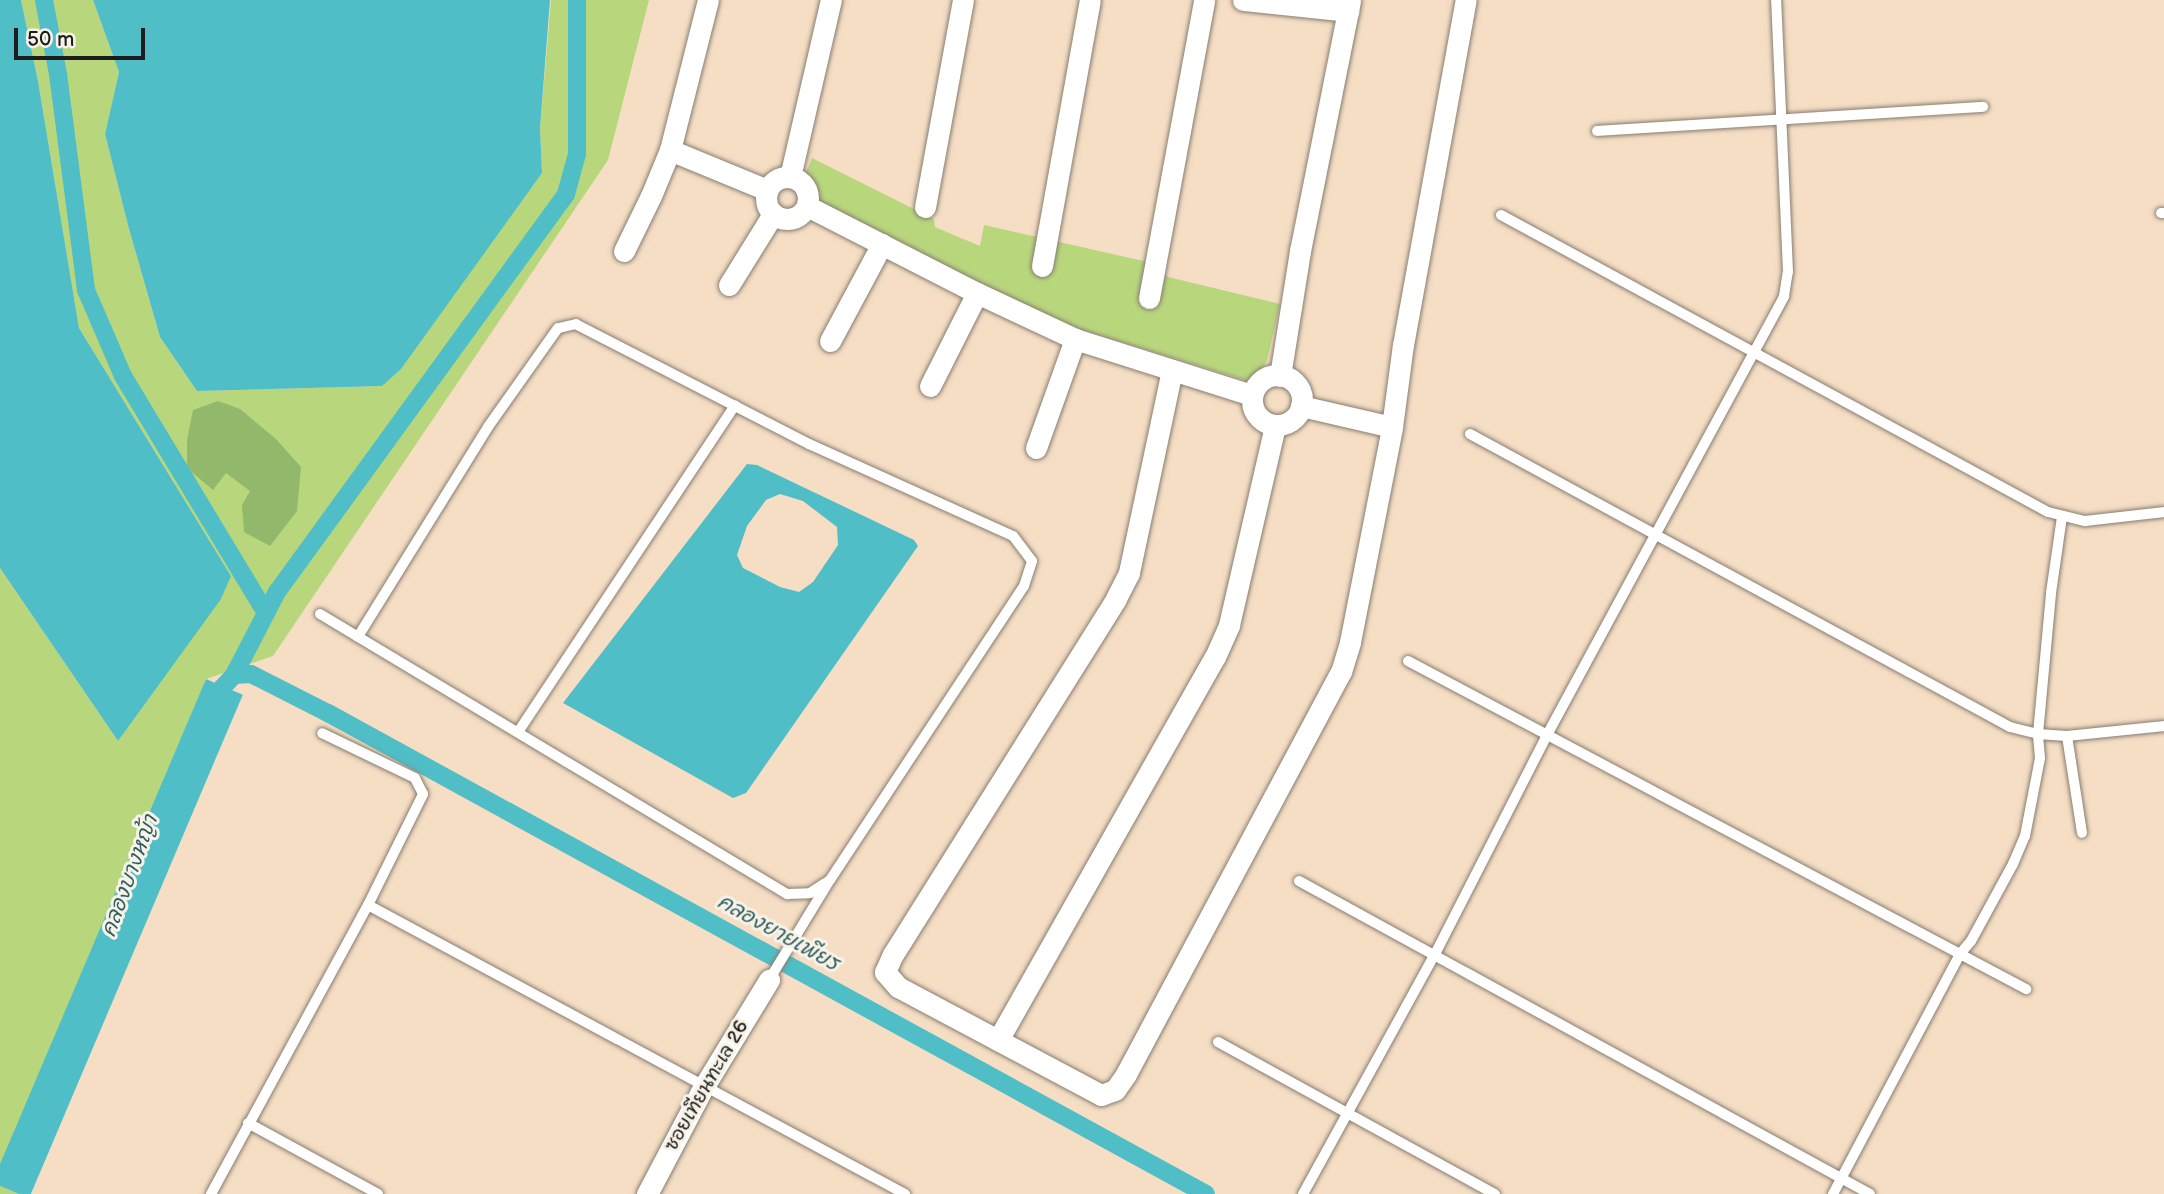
<!DOCTYPE html>
<html>
<head>
<meta charset="utf-8">
<style>
  body { margin:0 }
  #map { position:relative; width:2164px; height:1194px; overflow:hidden; background:#f5dec4; font-family:"Balsamiq Sans","Playpen Sans Thai",sans-serif }
  div>[style] { position:absolute }
  .green>* { inset:0; background:#b8d77d }
  .forest>* { inset:0; background:#92b86c }
  .water>* { inset:0; background:#50bec6; transform-origin:0 0 }
  .canal>* { height:18px; margin:-9px; padding:0 9px; transform-origin:9px; border-radius:9px; background:#50bec6 }
  .roads { filter:drop-shadow(0 0 2px #887d70) drop-shadow(0 0 2px #887d70) }
  .lane>* { height:10px; margin:-5px; padding:0 5px; transform-origin:5px; border-radius:5px; background:#fff }
  .street>* { height:21px; margin:-10.5px; padding:0 10.5px; transform-origin:10.5px; border-radius:10.5px; background:#fff }
  .street>.ring { margin:-10.5px; padding:0; box-sizing:content-box; background:none; border:21px solid #fff; border-radius:50% }
  span { translate:-50% -50%; white-space:nowrap; text-align:center; line-height:1.15; -webkit-text-stroke:6px #f7f3e8; paint-order:stroke }
  .street-label { font-size:19px; color:#1c1c1c }
  .water-label { font-size:21px; color:#315d60; font-style:italic }
  .scale { position:absolute; left:14px; top:28px; width:131px; height:32px; box-sizing:border-box; border:4px solid #1c1c1c; border-top:0; padding-left:9px; font-size:21px; line-height:24px; white-space:nowrap; color:#1c1c1c; -webkit-text-stroke:5px #f7f3e8; paint-order:stroke }
</style>
</head>
<body>
<div id="map">
  <div class="green">
    <div style="clip-path:polygon(21px 0,93px 0,119px 72px,105px 134px,129px 229px,160px 337px,197px 391px,382px 386px,542px 173px,540px 128px,551px 0,649px 0,608px 160px,273px 656px,206px 679px,21px 1194px,0 1194px,0 568px,118px 741px,231px 576px,79px 328px,38px 81px)"></div>
    <div style="clip-path:polygon(812px 158px,934px 219px,935px 227px,980px 246px,984px 225px,1148px 262px,1168px 277px,1280px 304px,1267px 360px,1259px 376px,1248px 381px,1063px 324px,817px 203px,805px 175px)"></div>
  </div>
  <div class="forest">
    <div style="clip-path:polygon(218px 401px,240px 409px,276px 439px,301px 467px,297px 511px,270px 546px,244px 532px,242px 505px,250px 491px,226px 473px,213px 490px,187px 468px,187px 440px,193px 410px)"></div>
  </div>
  <div class="water">
    <div style="clip-path:polygon(0 0,21px 0,38px 81px,79px 328px,231px 576px,221px 599px,118px 741px,0 568px)"></div>
    <div style="clip-path:polygon(93px 0,550px 0,540px 128px,542px 173px,401px 369px,382px 386px,197px 391px,160px 337px,129px 229px,105px 134px,119px 72px)"></div>
    <div style="clip-path:polygon(evenodd,747px 464px,757px 465px,914px 540px,918px 546px,746px 793px,733px 798px,563px 703px,747px 464px,780px 494px,803px 501px,837px 527px,838px 545px,813px 582px,799px 592px,780px 587px,743px 568px,737px 555px,747px 526px,766px 500px,780px 494px)"></div>
    <div style="left:206px;top:679px;width:40px;height:547px;rotate:23deg"></div>
  </div>
  <div class="canal">
    <div style="left:44px;top:0;width:75px;rotate:79.3deg"></div>
    <div style="left:58px;top:74px;width:218px;rotate:82.6deg"></div>
    <div style="left:86px;top:290px;width:94px;rotate:66.7deg"></div>
    <div style="left:123px;top:376px;width:277px;rotate:58.9deg"></div>
    <div style="left:234px;top:675px;width:93px;rotate:-62.6deg"></div>
    <div style="left:277px;top:592px;width:492px;rotate:-54deg"></div>
    <div style="left:566px;top:194px;width:41px;rotate:-74.6deg"></div>
    <div style="left:577px;top:154px;width:154px;rotate:-90deg"></div>
    <div style="left:215px;top:707px;width:20px;rotate:-70deg"></div>
    <div style="left:222px;top:688px;width:18px;rotate:-47deg"></div>
    <div style="left:234px;top:675px;width:17px;rotate:-3deg"></div>
    <div style="left:251px;top:674px;width:86px;rotate:26.9deg"></div>
    <div style="left:328px;top:713px;width:1001px;rotate:28.72deg"></div>
  </div>
  <div class="roads">
    <div class="lane">
      <div style="left:1597px;top:131px;width:387px;rotate:-3.6deg"></div>
      <div style="left:2161px;top:213px;width:3px"></div>
      <div style="left:1501px;top:215px;width:622px;rotate:28.5deg"></div>
      <div style="left:2048px;top:512px;width:38px;rotate:14deg"></div>
      <div style="left:2085px;top:521px;width:80px;rotate:-6.5deg"></div>
      <div style="left:1470px;top:434px;width:614px;rotate:28.48deg"></div>
      <div style="left:2010px;top:727px;width:29px;rotate:14deg"></div>
      <div style="left:2038px;top:734px;width:29px;rotate:4deg"></div>
      <div style="left:2067px;top:736px;width:98px;rotate:-5.9deg"></div>
      <div style="left:320px;top:614px;width:545px;rotate:30.95deg"></div>
      <div style="left:787px;top:894px;width:23px;rotate:-2deg"></div>
      <div style="left:810px;top:893px;width:24px;rotate:-33deg"></div>
      <div style="left:830px;top:880px;width:352px;rotate:-56.6deg"></div>
      <div style="left:1024px;top:586px;width:26px;rotate:-72deg"></div>
      <div style="left:1032px;top:561px;width:31px;rotate:-127deg"></div>
      <div style="left:1013px;top:536px;width:224px;rotate:-155.7deg"></div>
      <div style="left:809px;top:444px;width:262px;rotate:-152.8deg"></div>
      <div style="left:576px;top:324px;width:18px;rotate:167deg"></div>
      <div style="left:558px;top:328px;width:121px;rotate:125.3deg"></div>
      <div style="left:488px;top:427px;width:247px;rotate:121.8deg"></div>
      <div style="left:1408px;top:661px;width:700px;rotate:27.96deg"></div>
      <div style="left:518px;top:732px;width:392px;rotate:-56.4deg"></div>
      <div style="left:2067px;top:736px;width:98px;rotate:81.2deg"></div>
      <div style="left:1299px;top:881px;width:651px;rotate:28.73deg"></div>
      <div style="left:368px;top:905px;width:610px;rotate:28.29deg"></div>
      <div style="left:769px;top:980px;width:114px;rotate:-58.7deg"></div>
      <div style="left:1218px;top:1042px;width:316px;rotate:28.8deg"></div>
      <div style="left:248px;top:1123px;width:148px;rotate:28.6deg"></div>
      <div style="left:211px;top:1194px;width:329px;rotate:-61.5deg"></div>
      <div style="left:368px;top:905px;width:124px;rotate:-63.6deg"></div>
      <div style="left:423px;top:794px;width:18px;rotate:-117deg"></div>
      <div style="left:415px;top:778px;width:103px;rotate:-154.2deg"></div>
      <div style="left:1303px;top:1194px;width:272px;rotate:-61.2deg"></div>
      <div style="left:1434px;top:956px;width:248px;rotate:-62.9deg"></div>
      <div style="left:1547px;top:735px;width:499px;rotate:-61.6deg"></div>
      <div style="left:1784px;top:296px;width:24px;rotate:-81deg"></div>
      <div style="left:1788px;top:272px;width:272px;rotate:-92.5deg"></div>
      <div style="left:1833px;top:1194px;width:272px;rotate:-62.1deg"></div>
      <div style="left:1960px;top:954px;width:17px;rotate:-50deg"></div>
      <div style="left:1971px;top:941px;width:88px;rotate:-61.4deg"></div>
      <div style="left:2013px;top:864px;width:30px;rotate:-67deg"></div>
      <div style="left:2025px;top:836px;width:79px;rotate:-79.1deg"></div>
      <div style="left:2040px;top:758px;width:24px;rotate:-95deg"></div>
      <div style="left:2038px;top:734px;width:142px;rotate:-84.7deg"></div>
      <div style="left:2051px;top:593px;width:77px;rotate:-81.8deg"></div>
    </div>
    <div class="street">
      <div style="left:1243px;top:0;width:106px;rotate:6deg"></div>
      <div style="left:670px;top:150px;width:105px;rotate:22.4deg"></div>
      <div style="left:790px;top:177px;width:182px;rotate:-77deg"></div>
      <div class="ring" style="left:766px;top:177px;width:21px;height:21px"></div>
      <div style="left:807px;top:206px;width:191px;rotate:27.1deg"></div>
      <div style="left:977px;top:293px;width:108px;rotate:25.1deg"></div>
      <div style="left:1075px;top:339px;width:186px;rotate:17.6deg"></div>
      <div style="left:925px;top:207px;width:210px;rotate:-79.6deg"></div>
      <div style="left:624px;top:251px;width:61px;rotate:-63.9deg"></div>
      <div style="left:651px;top:196px;width:50px;rotate:-67.6deg"></div>
      <div style="left:670px;top:150px;width:155px;rotate:-75.8deg"></div>
      <div style="left:1042px;top:266px;width:270px;rotate:-79.8deg"></div>
      <div style="left:729px;top:285px;width:84px;rotate:-58.2deg"></div>
      <div style="left:1149px;top:298px;width:303px;rotate:-79.5deg"></div>
      <div style="left:830px;top:341px;width:110px;rotate:-61.8deg"></div>
      <div style="left:1172px;top:370px;width:208px;rotate:102deg"></div>
      <div style="left:1129px;top:573px;width:29px;rotate:117deg"></div>
      <div style="left:1116px;top:599px;width:419px;rotate:122.1deg"></div>
      <div style="left:893px;top:954px;width:20px;rotate:114deg"></div>
      <div style="left:885px;top:972px;width:20px;rotate:49deg"></div>
      <div style="left:898px;top:987px;width:230px;rotate:28deg"></div>
      <div style="left:1101px;top:1095px;width:15px;rotate:-20deg"></div>
      <div style="left:1115px;top:1090px;width:19px;rotate:-55deg"></div>
      <div style="left:1126px;top:1074px;width:456px;rotate:-61.9deg"></div>
      <div style="left:1341px;top:672px;width:31px;rotate:-73deg"></div>
      <div style="left:1350px;top:642px;width:219px;rotate:-78.9deg"></div>
      <div style="left:1392px;top:427px;width:83px;rotate:-82.4deg"></div>
      <div style="left:1403px;top:345px;width:351px;rotate:-79.7deg"></div>
      <div class="ring" style="left:1252px;top:375px;width:29px;height:29px"></div>
      <div style="left:1280px;top:376px;width:127px;rotate:-80.9deg"></div>
      <div style="left:1300px;top:251px;width:256px;rotate:-78.7deg"></div>
      <div style="left:930px;top:386px;width:104px;rotate:-63.2deg"></div>
      <div style="left:1301px;top:406px;width:93px;rotate:13deg"></div>
      <div style="left:1036px;top:448px;width:116px;rotate:-70.3deg"></div>
      <div style="left:998px;top:1040px;width:440px;rotate:-60.5deg"></div>
      <div style="left:1215px;top:657px;width:35px;rotate:-66deg"></div>
      <div style="left:1229px;top:625px;width:205px;rotate:-77deg"></div>
      <div style="left:647px;top:1194px;width:120px;rotate:-62.2deg"></div>
      <div style="left:703px;top:1088px;width:127px;rotate:-58.6deg"></div>
    </div>
  </div>
  <div class="street-label">
    <span style="left:707px;top:1086px;rotate:-60deg">ซอยเทียนทะเล 26</span>
  </div>
  <div class="water-label">
    <span style="left:130px;top:876px;rotate:-70deg">คลองบางหญ้า</span>
    <span style="left:778px;top:933px;rotate:29deg">คลองยายเพียร</span>
  </div>
  <div class="scale">50 m</div>
</div>
</body>
</html>
